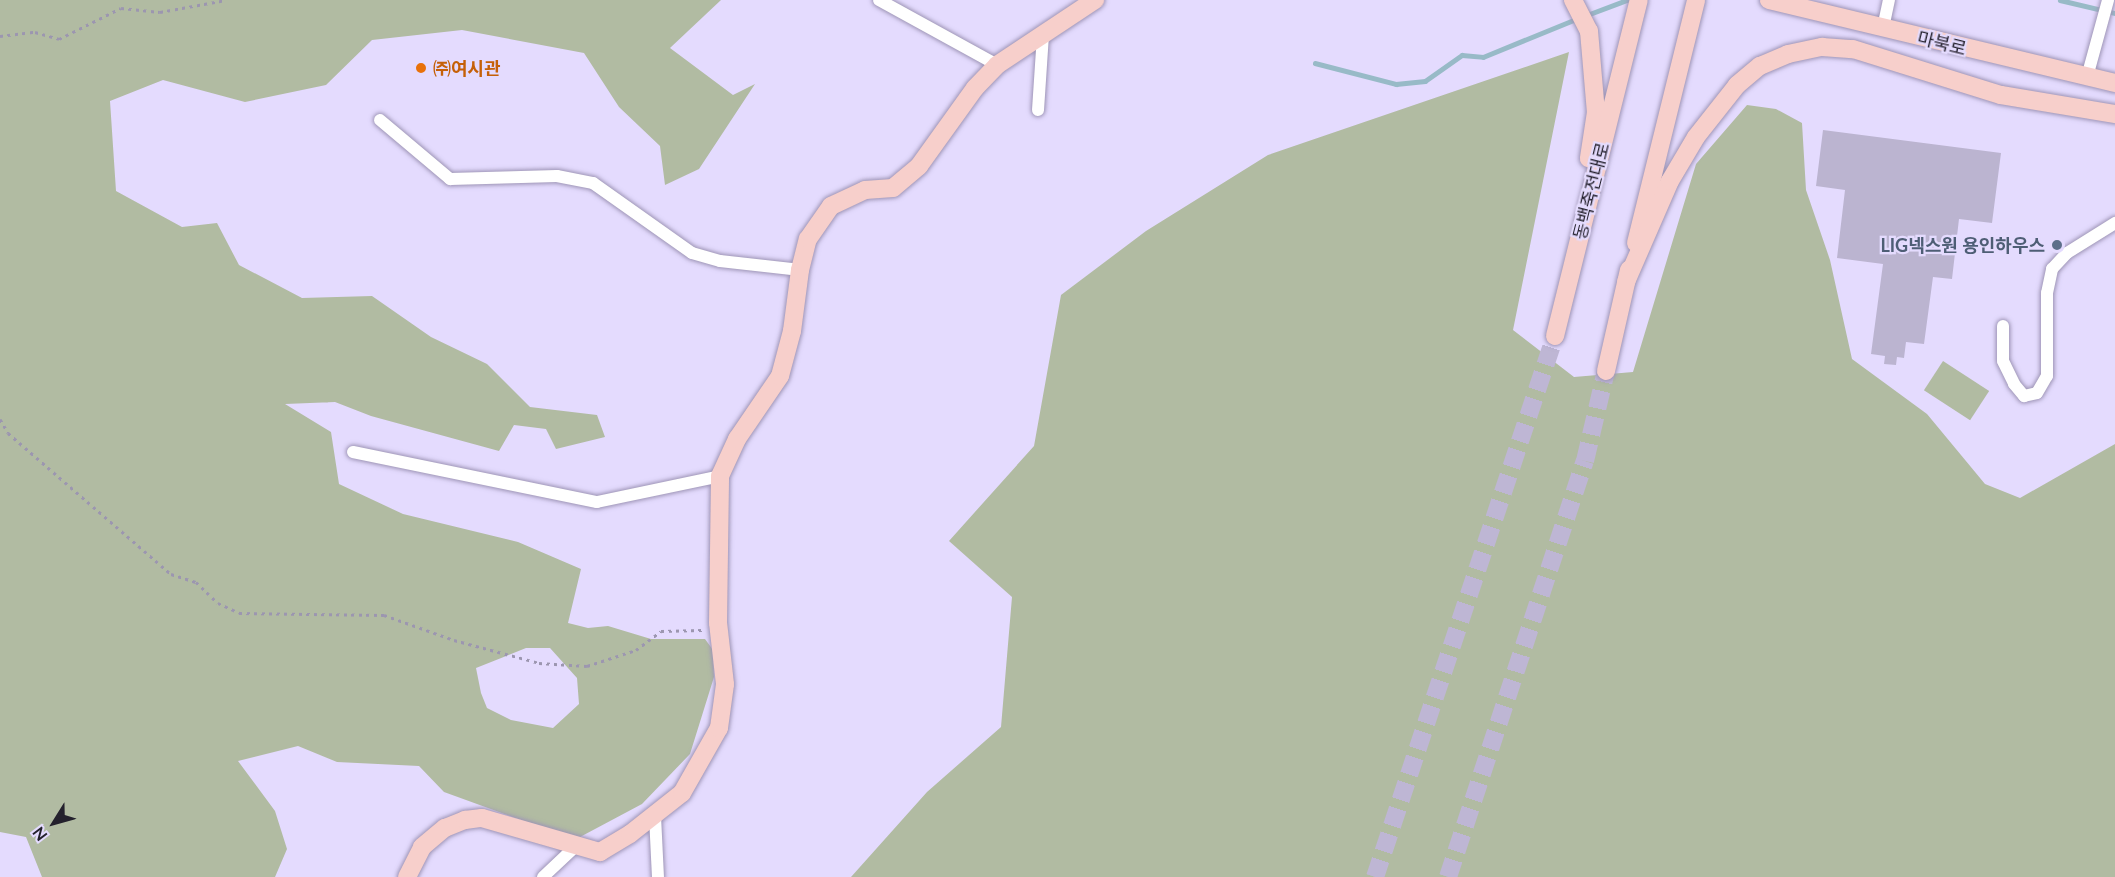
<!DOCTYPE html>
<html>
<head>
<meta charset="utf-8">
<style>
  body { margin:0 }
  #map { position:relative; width:2115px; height:877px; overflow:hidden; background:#e4dbfe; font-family:Lato,"Noto Sans KR",sans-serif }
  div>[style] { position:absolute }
  .green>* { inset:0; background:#b1bba2; transform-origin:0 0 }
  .stream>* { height:4.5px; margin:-2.25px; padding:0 2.25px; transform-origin:2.25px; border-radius:2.25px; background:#98bac7 }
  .building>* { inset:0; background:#bbb4d0 }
  .secondary-tunnel>* { height:18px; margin-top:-9px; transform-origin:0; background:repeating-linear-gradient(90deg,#beb6d4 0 18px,transparent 0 27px) }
  .path>* { height:3px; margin-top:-1.5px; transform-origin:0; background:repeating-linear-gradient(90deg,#9c96b0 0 3px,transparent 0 7.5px) }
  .roads { filter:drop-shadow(0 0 2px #9e95b6) drop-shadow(0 0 2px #9e95b6) }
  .street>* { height:12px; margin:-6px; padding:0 6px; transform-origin:6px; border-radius:6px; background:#fff }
  .secondary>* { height:18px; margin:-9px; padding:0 9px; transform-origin:9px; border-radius:9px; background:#f7cfcb }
  .dots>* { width:16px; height:16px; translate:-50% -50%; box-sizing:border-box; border:3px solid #e4dbfe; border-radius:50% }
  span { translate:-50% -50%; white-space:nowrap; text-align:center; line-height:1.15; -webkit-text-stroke:4.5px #e4dbfe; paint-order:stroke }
  .street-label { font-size:18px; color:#24212d }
  .food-label { font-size:18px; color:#c56008; font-weight:700 }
  .left { translate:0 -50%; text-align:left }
  .service-label { font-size:18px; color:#4e5e75; font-weight:700 }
  .right { translate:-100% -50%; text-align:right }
  .north { position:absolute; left:24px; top:793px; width:60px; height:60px; -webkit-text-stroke:4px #e4dbfe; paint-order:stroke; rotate:233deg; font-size:16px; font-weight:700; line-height:24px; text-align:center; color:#24212d }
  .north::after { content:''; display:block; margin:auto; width:21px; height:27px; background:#24212d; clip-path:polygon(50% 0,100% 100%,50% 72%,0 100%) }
</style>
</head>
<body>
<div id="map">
  <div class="green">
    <div style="clip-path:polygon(evenodd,0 0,721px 0,670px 48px,733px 95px,755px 84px,699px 169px,665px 185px,660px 146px,619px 107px,584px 53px,462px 30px,372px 40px,326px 85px,245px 102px,163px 80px,110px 101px,116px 191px,182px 227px,217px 223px,239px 265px,302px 298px,372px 296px,431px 337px,487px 364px,530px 407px,597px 415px,605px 437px,556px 449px,546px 429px,514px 425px,499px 451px,371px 416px,335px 402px,285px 404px,331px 432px,339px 484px,403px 514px,518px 542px,581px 569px,568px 623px,588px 628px,608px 626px,651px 639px,705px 639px,713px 650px,714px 677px,690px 754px,642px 804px,580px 837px,543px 828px,444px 792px,419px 766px,337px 762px,298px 746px,238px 761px,275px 811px,287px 849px,275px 877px,42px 877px,26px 837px,0 832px,0 0,526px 648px,550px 648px,577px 678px,579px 704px,553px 728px,511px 720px,487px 708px,481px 693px,476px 668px,526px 648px)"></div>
    <div style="clip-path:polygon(1569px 52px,1513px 330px,1574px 377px,1633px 372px,1696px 164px,1747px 105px,1776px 109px,1802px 123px,1806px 190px,1830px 260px,1852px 359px,1927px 414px,1985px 484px,2020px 498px,2115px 444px,2115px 877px,851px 877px,927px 792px,1001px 727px,1012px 597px,949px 541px,1034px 446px,1061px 295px,1146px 231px,1268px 155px)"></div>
    <div style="left:1943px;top:361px;width:55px;height:35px;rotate:33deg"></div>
  </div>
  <div class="stream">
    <div style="left:2060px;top:0;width:57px;rotate:13.3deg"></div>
    <div style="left:1587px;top:15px;width:43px;rotate:-20.6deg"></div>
    <div style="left:1315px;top:63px;width:84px;rotate:14.5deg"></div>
    <div style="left:1396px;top:84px;width:29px;rotate:-6deg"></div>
    <div style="left:1425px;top:81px;width:45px;rotate:-35.1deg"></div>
    <div style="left:1462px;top:55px;width:21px;rotate:5deg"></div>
    <div style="left:1483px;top:57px;width:100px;rotate:-22.2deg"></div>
  </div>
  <div class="building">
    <div style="clip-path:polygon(1823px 130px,2001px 153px,1992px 223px,1959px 219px,1952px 279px,1933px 277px,1924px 344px,1906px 342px,1904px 358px,1897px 357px,1896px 365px,1884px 364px,1885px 356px,1871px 354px,1883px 264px,1837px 258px,1845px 190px,1816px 186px)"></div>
  </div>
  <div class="secondary-tunnel">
    <div style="left:1375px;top:877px;width:570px;rotate:-71.6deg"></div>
    <div style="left:1448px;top:877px;width:438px;rotate:-71.8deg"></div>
    <div style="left:1585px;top:461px;width:92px;rotate:-76.9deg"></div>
  </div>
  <div class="path">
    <div style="left:0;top:36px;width:35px;rotate:-7deg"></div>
    <div style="left:35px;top:32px;width:25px;rotate:16deg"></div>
    <div style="left:59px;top:39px;width:69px;rotate:-26.6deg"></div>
    <div style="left:121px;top:8px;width:39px;rotate:6deg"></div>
    <div style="left:160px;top:12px;width:67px;rotate:-10.3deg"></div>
    <div style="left:0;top:419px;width:16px;rotate:60deg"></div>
    <div style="left:8px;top:433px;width:216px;rotate:40.9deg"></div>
    <div style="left:171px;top:574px;width:26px;rotate:18deg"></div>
    <div style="left:196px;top:582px;width:30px;rotate:44deg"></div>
    <div style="left:218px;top:603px;width:23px;rotate:25deg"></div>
    <div style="left:239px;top:613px;width:145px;rotate:0.8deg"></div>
    <div style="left:384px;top:615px;width:74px;rotate:19.7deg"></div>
    <div style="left:454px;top:640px;width:88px;rotate:15.1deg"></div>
    <div style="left:539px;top:663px;width:48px;rotate:3.6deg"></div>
    <div style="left:587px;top:666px;width:52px;rotate:-18.1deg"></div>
    <div style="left:636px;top:650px;width:31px;rotate:-37deg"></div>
    <div style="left:661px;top:631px;width:41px;rotate:-1.4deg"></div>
  </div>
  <div class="roads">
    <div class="street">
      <div style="left:879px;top:0;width:135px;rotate:28.8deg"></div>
      <div style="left:1883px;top:28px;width:29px;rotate:-78deg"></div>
      <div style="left:2087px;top:77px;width:80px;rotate:-74.7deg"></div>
      <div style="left:1038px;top:110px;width:75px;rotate:-86.2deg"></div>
      <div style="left:380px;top:120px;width:92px;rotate:40.1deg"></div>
      <div style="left:450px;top:179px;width:107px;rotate:-1.6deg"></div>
      <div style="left:557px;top:176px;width:37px;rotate:11deg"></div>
      <div style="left:593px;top:183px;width:121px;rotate:35.3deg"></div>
      <div style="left:692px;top:253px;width:29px;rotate:16deg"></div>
      <div style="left:720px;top:261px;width:81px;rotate:6.4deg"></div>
      <div style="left:2003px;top:326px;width:35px;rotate:90deg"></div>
      <div style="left:2003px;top:361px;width:25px;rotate:64deg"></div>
      <div style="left:2014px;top:384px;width:16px;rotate:50deg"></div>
      <div style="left:2024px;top:396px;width:13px;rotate:-13deg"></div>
      <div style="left:2037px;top:393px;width:20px;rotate:-60deg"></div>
      <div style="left:2047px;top:376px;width:83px;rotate:-90deg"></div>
      <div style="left:2047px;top:293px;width:25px;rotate:-78deg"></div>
      <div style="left:2052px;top:269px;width:22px;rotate:-47deg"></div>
      <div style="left:2067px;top:253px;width:57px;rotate:-32deg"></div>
      <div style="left:353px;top:452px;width:249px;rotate:11.6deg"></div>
      <div style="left:597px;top:502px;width:126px;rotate:-11.9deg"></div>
      <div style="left:655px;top:816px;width:61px;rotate:87.2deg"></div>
      <div style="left:543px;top:877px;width:45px;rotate:-43.2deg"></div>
    </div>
    <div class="secondary">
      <div style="left:1573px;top:0;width:35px;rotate:63deg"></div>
      <div style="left:1589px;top:31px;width:81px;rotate:85.1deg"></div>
      <div style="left:1596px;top:112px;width:47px;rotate:98.7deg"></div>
      <div style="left:1769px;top:0;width:356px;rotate:13.5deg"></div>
      <div style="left:1636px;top:243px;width:250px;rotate:-76.1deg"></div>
      <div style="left:1626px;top:282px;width:110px;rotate:-66.5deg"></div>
      <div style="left:1670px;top:181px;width:51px;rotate:-59.4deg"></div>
      <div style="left:1696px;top:137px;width:66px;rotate:-51.7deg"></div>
      <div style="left:1737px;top:85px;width:30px;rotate:-40deg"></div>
      <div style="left:1760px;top:66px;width:30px;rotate:-23deg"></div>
      <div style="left:1788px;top:54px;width:35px;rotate:-12deg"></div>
      <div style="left:1822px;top:47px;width:31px;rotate:4deg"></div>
      <div style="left:1853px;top:49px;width:155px;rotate:17.3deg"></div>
      <div style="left:2001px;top:95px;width:116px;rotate:9.5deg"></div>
      <div style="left:1555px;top:336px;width:346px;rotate:-76deg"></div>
      <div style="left:1606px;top:371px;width:104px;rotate:-77.2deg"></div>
      <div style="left:407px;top:877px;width:34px;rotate:-63deg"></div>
      <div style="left:422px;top:847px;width:30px;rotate:-40deg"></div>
      <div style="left:445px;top:828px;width:22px;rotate:-22deg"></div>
      <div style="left:465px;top:820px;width:17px;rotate:-7deg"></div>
      <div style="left:482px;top:818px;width:123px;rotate:16.1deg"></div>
      <div style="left:600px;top:852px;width:35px;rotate:-31deg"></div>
      <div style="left:630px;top:834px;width:66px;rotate:-38.3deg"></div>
      <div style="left:682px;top:793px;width:75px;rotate:-60.4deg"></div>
      <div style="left:719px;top:728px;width:44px;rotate:-82.2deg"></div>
      <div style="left:725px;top:684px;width:61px;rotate:-96.5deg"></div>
      <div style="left:718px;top:623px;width:147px;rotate:-89.2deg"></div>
      <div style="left:720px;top:476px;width:41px;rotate:-65.3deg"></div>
      <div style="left:737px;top:439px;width:76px;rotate:-55.7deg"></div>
      <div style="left:780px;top:376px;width:47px;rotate:-75.1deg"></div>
      <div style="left:792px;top:331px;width:62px;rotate:-82.5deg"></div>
      <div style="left:800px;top:270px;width:32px;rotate:-76deg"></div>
      <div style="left:808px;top:239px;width:40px;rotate:-55.1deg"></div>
      <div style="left:831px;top:206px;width:38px;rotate:-25deg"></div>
      <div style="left:865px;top:190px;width:28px;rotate:-4deg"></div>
      <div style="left:893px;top:188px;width:34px;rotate:-40deg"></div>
      <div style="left:919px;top:166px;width:96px;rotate:-54.3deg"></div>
      <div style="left:975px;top:88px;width:32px;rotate:-46deg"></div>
      <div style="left:997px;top:65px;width:118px;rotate:-33.6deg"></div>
    </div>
  </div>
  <div class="dots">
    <div style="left:421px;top:68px;background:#e8710a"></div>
    <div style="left:2057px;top:245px;background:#5c6f8a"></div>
  </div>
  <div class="street-label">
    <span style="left:1942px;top:43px;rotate:14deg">마북로</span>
    <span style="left:1591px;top:191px;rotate:-76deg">동백죽전대로</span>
  </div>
  <div class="food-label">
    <span class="left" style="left:433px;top:68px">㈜여시관</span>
  </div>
  <div class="service-label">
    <span class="right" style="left:2045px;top:245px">LIG넥스원 용인하우스</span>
  </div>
  <div class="north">N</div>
</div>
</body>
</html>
